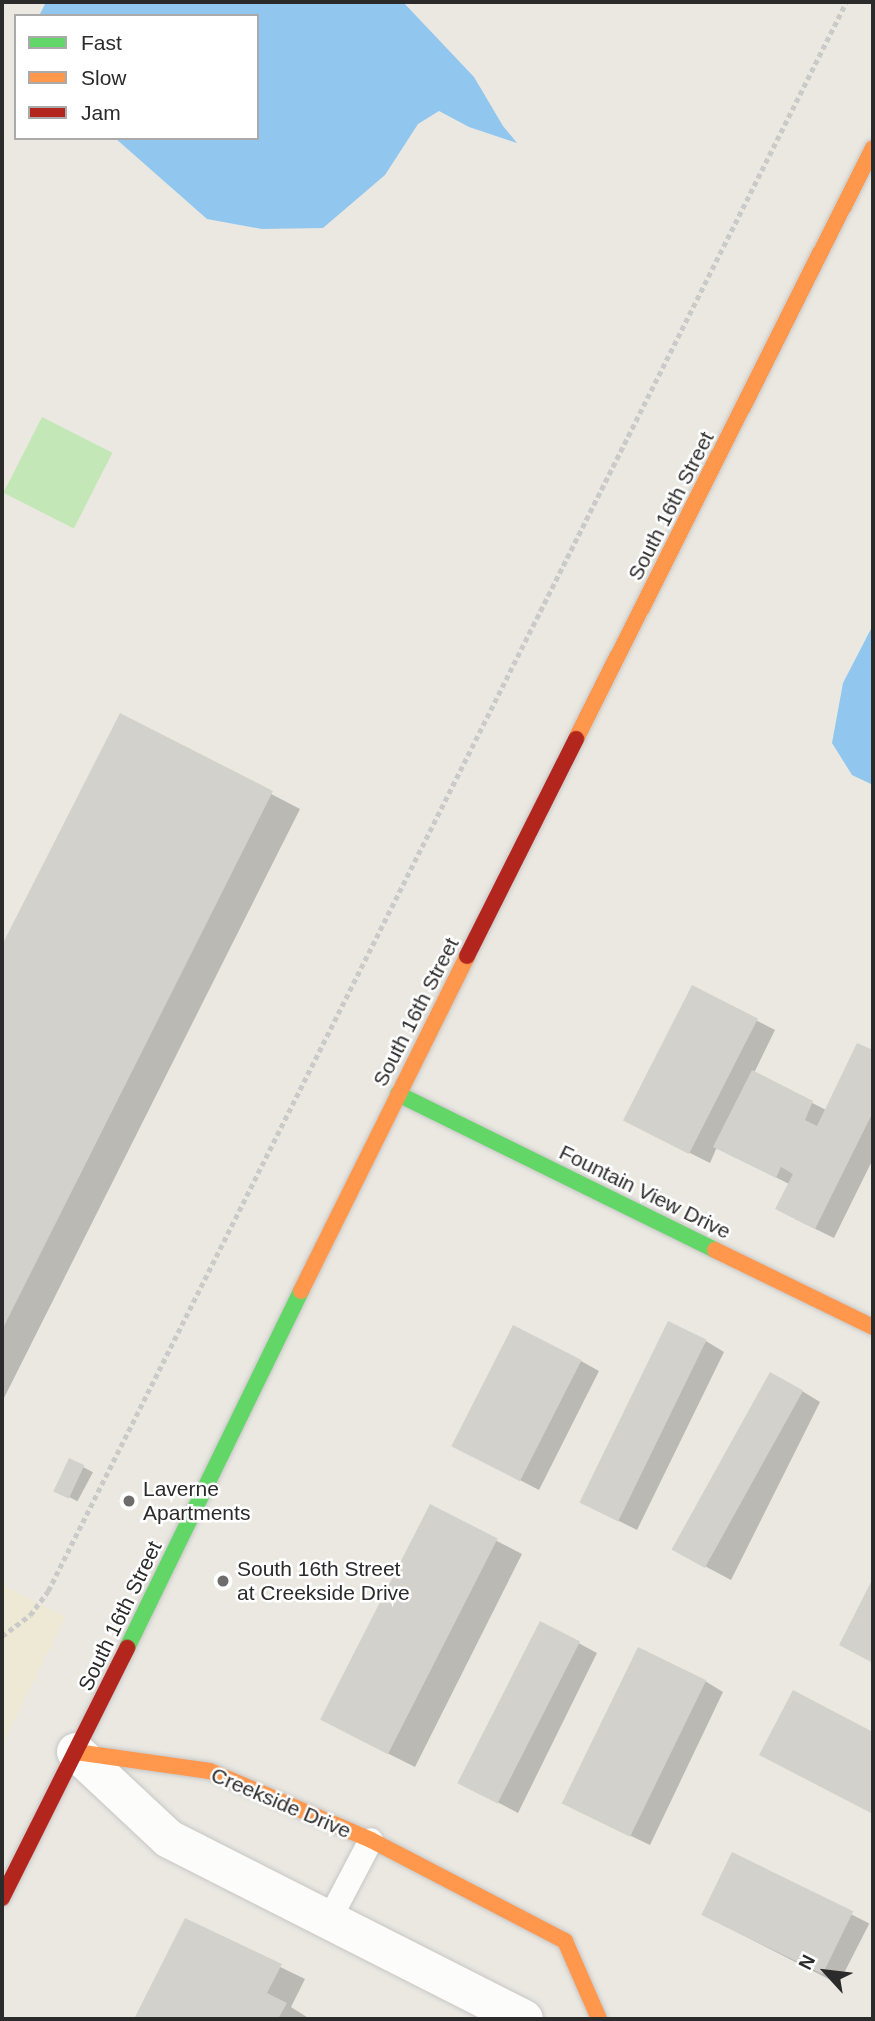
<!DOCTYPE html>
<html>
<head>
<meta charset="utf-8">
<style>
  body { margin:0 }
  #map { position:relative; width:875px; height:2021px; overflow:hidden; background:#eae8e1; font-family:Helvetica,sans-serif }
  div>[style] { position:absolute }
  .education>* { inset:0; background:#ede9d5 }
  .green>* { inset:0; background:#c4e7b8; transform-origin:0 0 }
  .water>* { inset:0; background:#91c7ef }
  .shadow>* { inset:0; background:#0003; transform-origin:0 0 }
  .building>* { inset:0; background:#d3d1cc; transform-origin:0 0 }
  .path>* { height:4.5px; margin-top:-2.25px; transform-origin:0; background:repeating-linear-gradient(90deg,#cacac9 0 5px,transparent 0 8.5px) }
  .roads { filter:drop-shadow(0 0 2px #c7c6c6) drop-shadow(0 0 2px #c7c6c6) }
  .lane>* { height:24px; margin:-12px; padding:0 12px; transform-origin:12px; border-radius:12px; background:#fcfcfa }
  .street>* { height:38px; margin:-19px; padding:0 19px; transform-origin:19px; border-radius:19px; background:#fcfcfa }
  .fast>* { height:16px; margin:-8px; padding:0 8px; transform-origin:8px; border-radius:8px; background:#63d668 }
  .slow>* { height:16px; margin:-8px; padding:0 8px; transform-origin:8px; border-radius:8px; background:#ff974d }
  .jam>* { height:16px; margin:-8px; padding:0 8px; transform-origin:8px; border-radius:8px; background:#b3261e }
  .dots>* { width:19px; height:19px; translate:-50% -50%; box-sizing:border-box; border:4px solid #fff; border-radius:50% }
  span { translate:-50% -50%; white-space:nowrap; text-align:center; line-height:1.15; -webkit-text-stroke:5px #fff; paint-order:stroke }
  .street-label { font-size:21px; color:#2b2b2b }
  .poi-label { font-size:21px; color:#2b2b2b }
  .left { translate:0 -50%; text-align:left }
  .frame { position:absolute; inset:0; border:4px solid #2b2b2b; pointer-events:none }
  .legend { position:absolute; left:14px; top:14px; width:245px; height:126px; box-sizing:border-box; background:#fff; border:2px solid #aaa; margin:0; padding:9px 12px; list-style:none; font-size:21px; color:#2b2b2b }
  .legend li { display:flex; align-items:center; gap:14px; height:35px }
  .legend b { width:35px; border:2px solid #aaa }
  .north { position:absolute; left:791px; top:1937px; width:70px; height:70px; -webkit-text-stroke:5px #fff; paint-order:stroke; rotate:297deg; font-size:19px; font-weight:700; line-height:28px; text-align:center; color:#2b2b2b }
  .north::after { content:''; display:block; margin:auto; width:24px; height:32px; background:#2b2b2b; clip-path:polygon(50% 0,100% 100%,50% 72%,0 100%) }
</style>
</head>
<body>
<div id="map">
  <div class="education">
    <div style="clip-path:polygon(2px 1585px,65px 1617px,2px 1746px)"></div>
  </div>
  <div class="green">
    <div style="left:42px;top:417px;width:79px;height:85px;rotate:27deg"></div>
  </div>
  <div class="water">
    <div style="clip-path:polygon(46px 2px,403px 2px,474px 77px,503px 126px,517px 143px,469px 127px,439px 111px,418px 124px,385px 175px,323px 228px,262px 229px,207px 219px,115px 138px,257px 138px,257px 16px,39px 16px)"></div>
    <div style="clip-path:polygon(873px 625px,873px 785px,852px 775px,832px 743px,843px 683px)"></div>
  </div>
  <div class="shadow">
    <div style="clip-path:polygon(120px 715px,300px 809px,2px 1402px,2px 949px)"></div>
    <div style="clip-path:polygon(693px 988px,775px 1030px,754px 1073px,826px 1110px,858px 1045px,873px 1052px,873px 1159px,834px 1238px,795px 1219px,789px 1184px,717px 1147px,710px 1163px,646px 1131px)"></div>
    <div style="clip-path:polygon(706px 1341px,724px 1352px,637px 1530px,599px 1511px)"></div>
    <div style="clip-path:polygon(581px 1361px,599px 1371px,539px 1490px,472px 1455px)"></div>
    <div style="clip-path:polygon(802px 1391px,820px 1402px,731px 1580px,699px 1563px)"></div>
    <div style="left:70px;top:1460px;width:26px;height:33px;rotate:28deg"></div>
    <div style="clip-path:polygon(431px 1507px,522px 1554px,415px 1767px,349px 1734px)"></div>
    <div style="clip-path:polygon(541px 1623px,597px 1653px,518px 1813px,482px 1794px)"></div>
    <div style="clip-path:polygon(705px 1681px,723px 1692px,650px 1845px,585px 1814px)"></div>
    <div style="left:733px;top:1854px;width:153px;height:68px;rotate:27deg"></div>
    <div style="clip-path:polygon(185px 1921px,305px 1979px,291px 2007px,310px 2019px,136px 2019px)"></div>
  </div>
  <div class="building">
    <div style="clip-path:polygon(120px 713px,273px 791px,2px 1330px,2px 945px)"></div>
    <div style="left:692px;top:985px;width:74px;height:152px;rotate:27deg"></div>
    <div style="clip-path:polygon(857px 1043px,873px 1050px,873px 1112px,815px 1229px,775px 1209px,793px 1174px,781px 1167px,776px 1178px,713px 1147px,752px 1070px,813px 1101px,805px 1120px,817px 1126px)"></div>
    <div style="left:668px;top:1321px;width:43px;height:202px;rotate:26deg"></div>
    <div style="left:513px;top:1325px;width:77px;height:136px;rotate:27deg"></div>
    <div style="left:770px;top:1372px;width:38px;height:203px;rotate:29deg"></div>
    <div style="left:69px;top:1458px;width:17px;height:37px;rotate:25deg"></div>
    <div style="left:430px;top:1504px;width:76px;height:242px;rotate:27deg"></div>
    <div style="clip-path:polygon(873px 1578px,873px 1663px,839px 1645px)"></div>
    <div style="left:540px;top:1621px;width:45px;height:182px;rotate:27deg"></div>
    <div style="left:638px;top:1647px;width:76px;height:174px;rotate:26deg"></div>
    <div style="clip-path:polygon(793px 1690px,873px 1732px,873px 1814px,759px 1755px)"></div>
    <div style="left:732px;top:1852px;width:135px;height:70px;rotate:26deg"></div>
    <div style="clip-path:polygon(185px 1918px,282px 1964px,267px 1993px,287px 2003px,278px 2019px,134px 2019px)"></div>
  </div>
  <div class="path">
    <div style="left:2px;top:1636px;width:35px;rotate:-37deg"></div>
    <div style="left:30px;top:1615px;width:30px;rotate:-53deg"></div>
    <div style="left:48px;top:1591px;width:1778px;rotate:-63.33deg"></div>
  </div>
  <div class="roads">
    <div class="lane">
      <div style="left:329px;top:1920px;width:90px;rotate:-62.3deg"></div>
    </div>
    <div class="street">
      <div style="left:76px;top:1752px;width:127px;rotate:43.1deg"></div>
      <div style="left:169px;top:1839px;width:398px;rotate:26.9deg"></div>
    </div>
    <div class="fast">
      <div style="left:398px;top:1094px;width:353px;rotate:26.2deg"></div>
      <div style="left:127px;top:1648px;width:397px;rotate:-64deg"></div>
    </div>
    <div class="slow">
      <div style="left:576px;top:739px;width:661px;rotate:-63.32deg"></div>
      <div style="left:715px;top:1250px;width:176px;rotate:26deg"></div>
      <div style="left:301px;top:1291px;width:374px;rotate:-63.6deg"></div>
      <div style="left:76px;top:1752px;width:135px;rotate:8.1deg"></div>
      <div style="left:210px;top:1771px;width:175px;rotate:23.2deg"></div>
      <div style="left:371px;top:1840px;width:219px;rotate:27.5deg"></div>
      <div style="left:565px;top:1941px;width:85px;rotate:66.4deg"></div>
    </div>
    <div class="jam">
      <div style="left:467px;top:956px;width:243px;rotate:-63.3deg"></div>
      <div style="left:2px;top:1898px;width:280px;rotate:-63.4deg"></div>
    </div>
  </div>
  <div class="dots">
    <div style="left:129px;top:1501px;background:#6e6d6b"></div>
    <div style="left:223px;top:1581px;background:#6e6d6b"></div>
  </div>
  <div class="street-label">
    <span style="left:671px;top:506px;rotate:-63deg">South 16th Street</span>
    <span style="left:416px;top:1012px;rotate:-63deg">South 16th Street</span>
    <span style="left:645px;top:1192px;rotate:26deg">Fountain View Drive</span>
    <span style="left:120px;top:1616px;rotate:-64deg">South 16th Street</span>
    <span style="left:281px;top:1803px;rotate:23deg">Creekside Drive</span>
  </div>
  <div class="poi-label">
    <span class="left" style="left:143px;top:1501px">Laverne<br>Apartments</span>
    <span class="left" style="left:237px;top:1581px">South 16th Street<br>at Creekside Drive</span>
  </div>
  <div class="frame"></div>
  <ul class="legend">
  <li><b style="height:9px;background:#63d668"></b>Fast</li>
  <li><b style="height:9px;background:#ff974d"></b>Slow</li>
  <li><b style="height:9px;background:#b3261e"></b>Jam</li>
  </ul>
  <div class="north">N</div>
</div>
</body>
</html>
